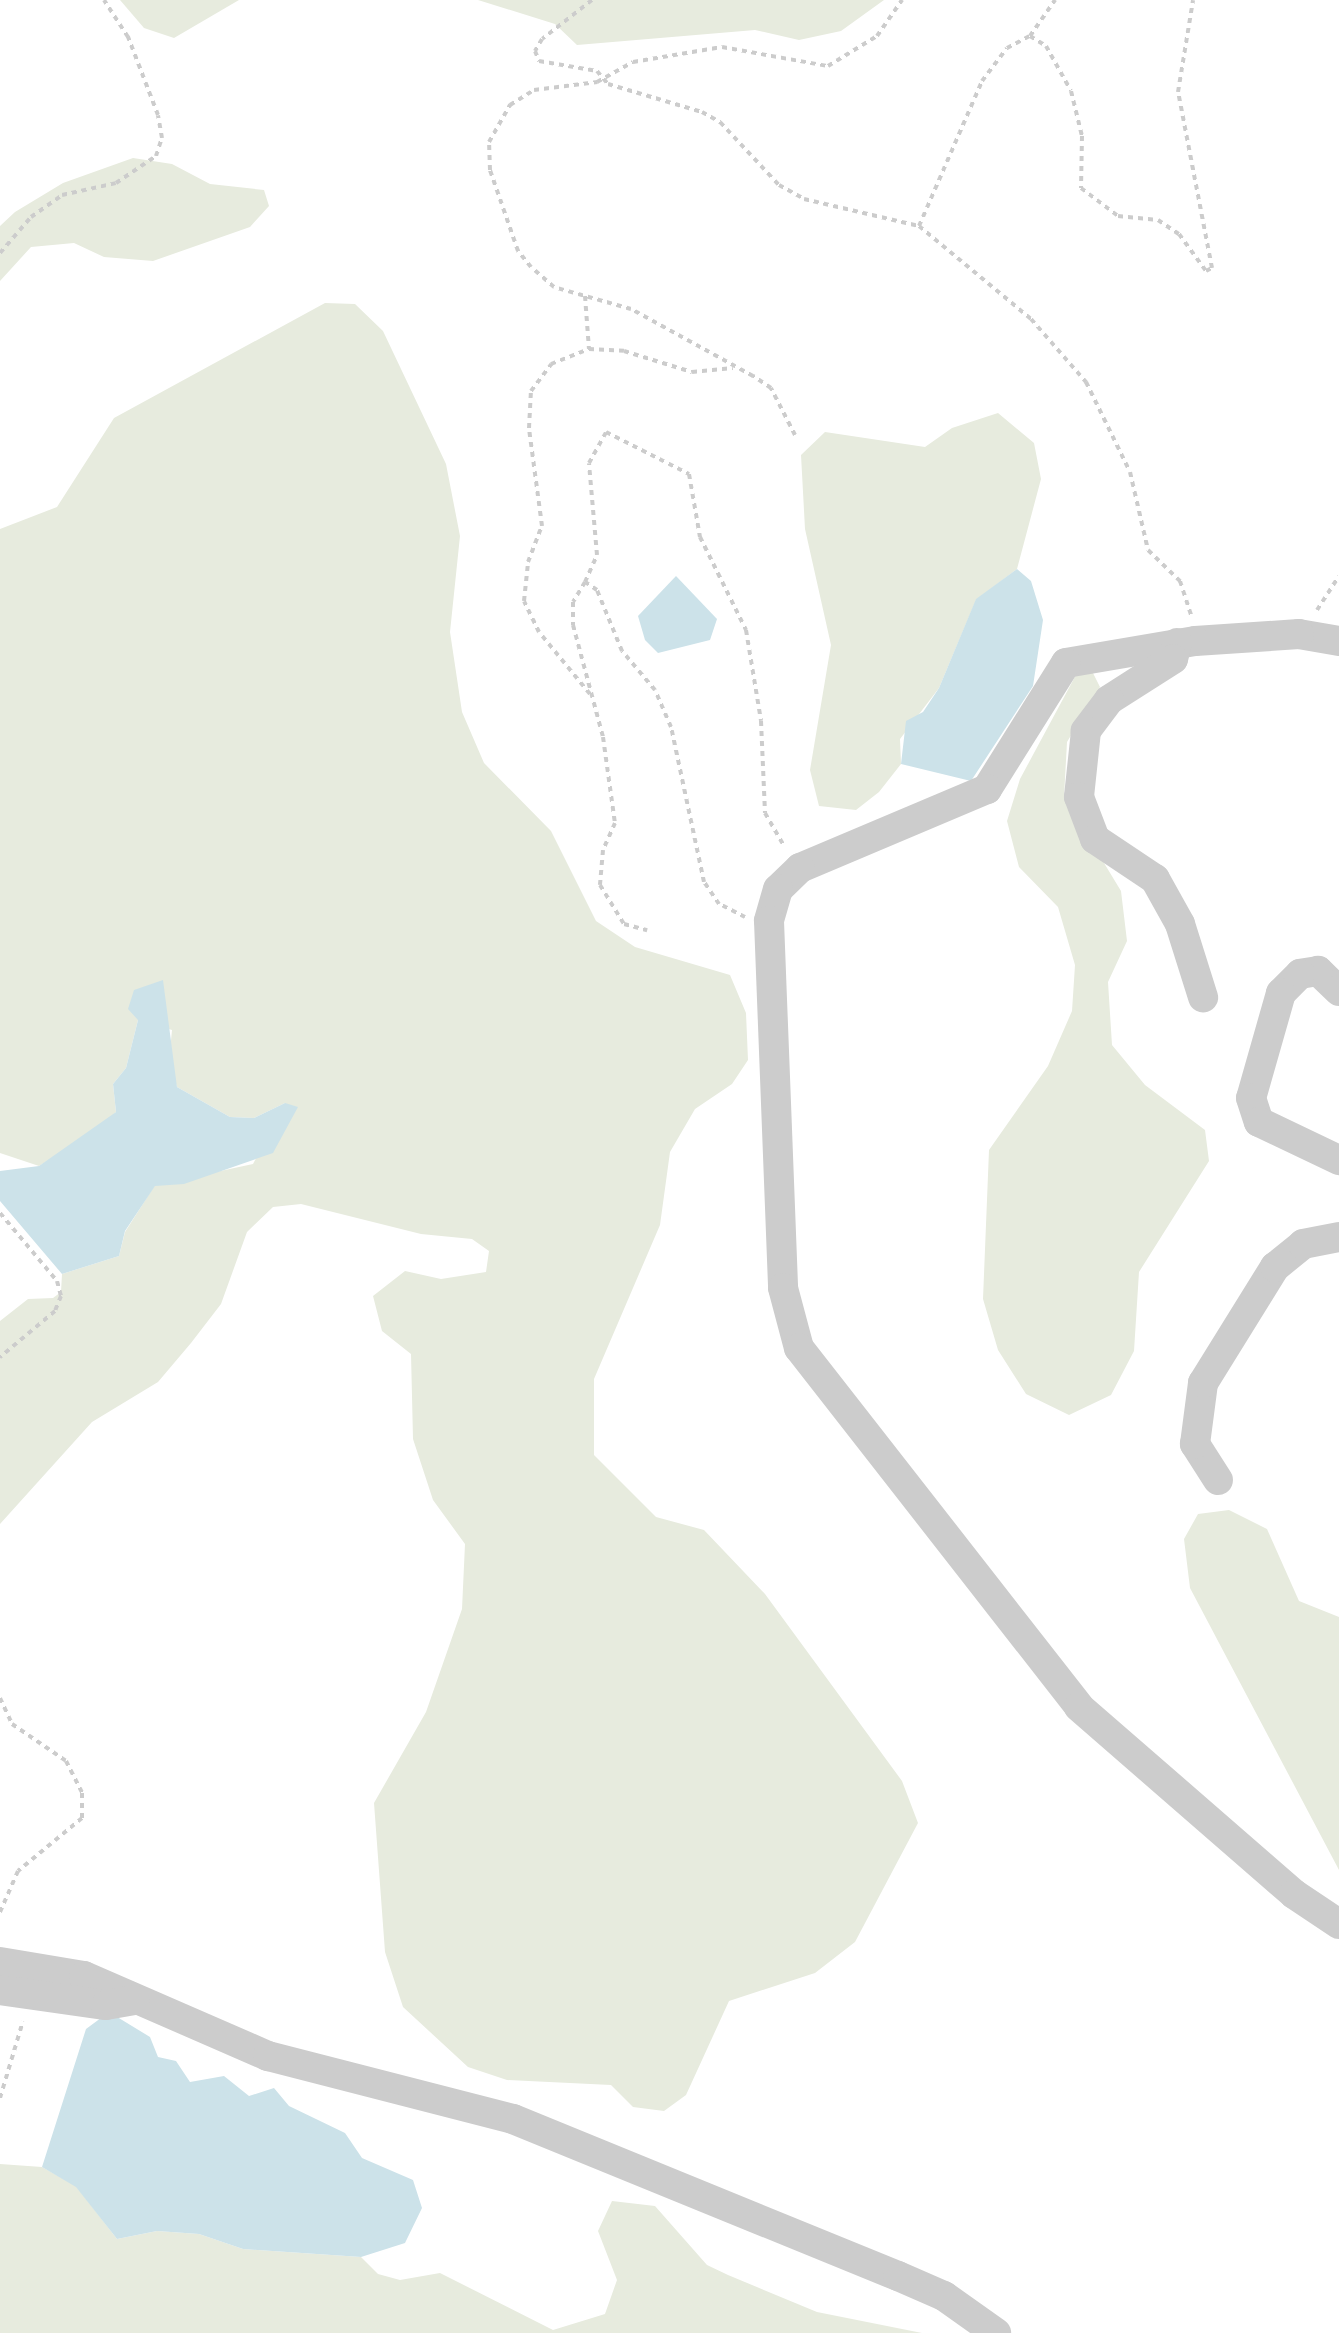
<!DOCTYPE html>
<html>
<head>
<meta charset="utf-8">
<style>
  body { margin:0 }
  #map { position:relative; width:1339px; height:2333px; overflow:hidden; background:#fff; font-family:"Noto Sans",sans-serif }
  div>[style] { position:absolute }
  .green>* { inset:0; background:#e7ebde }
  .water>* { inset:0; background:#cce2e9 }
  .path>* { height:4px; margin-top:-2px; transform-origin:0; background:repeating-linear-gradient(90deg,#ccc 0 5px,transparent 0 10px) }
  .minor>* { height:30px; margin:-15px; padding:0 15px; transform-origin:15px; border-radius:15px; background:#ccc }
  span { translate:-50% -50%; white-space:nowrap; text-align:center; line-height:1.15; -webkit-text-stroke:10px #fff; paint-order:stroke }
</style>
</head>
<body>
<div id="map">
  <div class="green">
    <div style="clip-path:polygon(120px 0,239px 0,174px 38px,144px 28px)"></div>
    <div style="clip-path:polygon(478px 0,884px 0,841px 31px,799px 40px,755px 30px,577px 45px,555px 24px)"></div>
    <div style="clip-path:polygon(133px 158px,172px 164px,210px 184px,264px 190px,269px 206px,250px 227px,153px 261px,104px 257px,74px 243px,31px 247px,0 281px,0 226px,15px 212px,63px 183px)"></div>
    <div style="clip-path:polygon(325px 303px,355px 304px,383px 331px,446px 464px,460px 536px,450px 632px,462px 712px,484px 763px,551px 831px,596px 921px,635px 947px,730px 975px,746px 1013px,748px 1060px,732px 1084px,695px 1109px,670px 1152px,660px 1225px,594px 1379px,594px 1455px,656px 1517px,704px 1530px,765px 1594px,902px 1781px,918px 1823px,855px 1942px,815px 1973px,729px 2001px,686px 2095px,664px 2111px,633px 2107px,611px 2085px,507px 2080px,468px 2067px,403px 2007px,385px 1952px,374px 1803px,426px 1712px,462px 1609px,465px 1544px,433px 1500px,413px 1439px,411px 1354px,382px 1331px,373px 1296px,405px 1271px,441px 1279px,486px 1272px,489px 1251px,472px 1239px,421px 1234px,301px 1204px,273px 1207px,247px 1232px,221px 1304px,191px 1343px,158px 1382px,92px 1422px,0 1524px,0 1321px,28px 1299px,53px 1298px,61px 1292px,62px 1274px,119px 1256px,125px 1232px,155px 1185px,253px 1164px,285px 1103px,254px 1118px,230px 1117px,177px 1087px,169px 1061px,172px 1030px,138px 1020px,126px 1068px,113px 1084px,116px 1112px,96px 1131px,39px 1166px,0 1153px,0 529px,57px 507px,114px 418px)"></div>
    <div style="clip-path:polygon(998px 413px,1034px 443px,1041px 479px,1017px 569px,976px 600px,939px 688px,900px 739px,901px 764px,879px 792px,856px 810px,819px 806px,810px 770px,831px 645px,805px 529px,801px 455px,825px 432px,925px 447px,952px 428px)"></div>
    <div style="clip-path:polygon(1077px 673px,1093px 673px,1100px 687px,1067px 742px,1064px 797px,1121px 891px,1127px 941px,1108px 982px,1112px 1045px,1145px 1085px,1205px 1130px,1209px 1161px,1139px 1272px,1134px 1351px,1111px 1395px,1069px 1415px,1026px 1394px,998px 1350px,983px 1299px,989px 1150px,1048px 1066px,1072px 1011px,1075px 965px,1058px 907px,1019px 867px,1007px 821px,1020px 779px)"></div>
    <div style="clip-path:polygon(1229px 1510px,1267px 1529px,1299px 1601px,1339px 1617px,1339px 1870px,1190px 1588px,1184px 1539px,1198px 1514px)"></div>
    <div style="clip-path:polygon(0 2164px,42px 2167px,76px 2186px,117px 2239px,157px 2231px,199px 2234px,243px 2249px,361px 2257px,378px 2274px,400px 2280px,440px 2273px,553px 2330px,605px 2314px,617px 2280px,598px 2231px,612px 2201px,655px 2206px,707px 2265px,728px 2275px,817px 2312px,922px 2333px,0 2333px)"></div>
  </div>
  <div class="water">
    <div style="clip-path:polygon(1017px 569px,1031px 581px,1043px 620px,1033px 686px,971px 781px,901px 764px,906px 721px,923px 712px,939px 688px,976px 599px)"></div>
    <div style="clip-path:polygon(676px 576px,717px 619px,710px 640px,658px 653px,645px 640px,638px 616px)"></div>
    <div style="clip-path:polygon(163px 980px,177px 1087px,230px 1117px,254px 1118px,285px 1103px,298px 1107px,273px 1153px,184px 1184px,155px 1186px,125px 1231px,119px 1256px,62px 1274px,0 1201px,0 1171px,39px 1166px,116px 1112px,113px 1084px,126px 1068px,138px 1020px,128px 1009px,134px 990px)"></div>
    <div style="clip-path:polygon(109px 2012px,150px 2037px,158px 2057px,176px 2061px,190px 2082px,224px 2076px,249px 2096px,274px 2088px,289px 2106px,345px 2133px,362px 2158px,413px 2180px,422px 2208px,405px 2243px,361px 2257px,243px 2249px,199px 2234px,157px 2231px,117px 2239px,76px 2187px,42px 2167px,86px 2029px)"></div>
  </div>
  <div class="path">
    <div style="left:592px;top:0;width:63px;rotate:142deg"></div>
    <div style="left:542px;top:39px;width:14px;rotate:120deg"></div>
    <div style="left:535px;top:51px;width:11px;rotate:68deg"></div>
    <div style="left:539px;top:61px;width:59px;rotate:9.8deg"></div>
    <div style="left:597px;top:71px;width:17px;rotate:50deg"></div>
    <div style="left:608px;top:84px;width:98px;rotate:16.6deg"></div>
    <div style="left:702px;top:112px;width:21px;rotate:29deg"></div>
    <div style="left:720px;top:122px;width:86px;rotate:46.9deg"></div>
    <div style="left:779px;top:185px;width:29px;rotate:29deg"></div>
    <div style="left:804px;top:199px;width:118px;rotate:13.2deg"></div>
    <div style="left:919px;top:226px;width:146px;rotate:39.7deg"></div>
    <div style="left:1031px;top:319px;width:84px;rotate:48.9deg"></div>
    <div style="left:1086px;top:382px;width:100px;rotate:63.9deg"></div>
    <div style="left:1130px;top:472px;width:80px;rotate:77deg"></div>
    <div style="left:1148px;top:550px;width:45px;rotate:44.1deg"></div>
    <div style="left:1180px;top:581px;width:38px;rotate:72deg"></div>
    <div style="left:1030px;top:36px;width:44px;rotate:-55.2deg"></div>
    <div style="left:919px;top:226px;width:158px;rotate:-66.5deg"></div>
    <div style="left:982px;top:81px;width:41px;rotate:-52.9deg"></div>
    <div style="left:1007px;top:48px;width:26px;rotate:-28deg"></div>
    <div style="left:1030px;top:36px;width:19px;rotate:32deg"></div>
    <div style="left:1046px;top:46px;width:51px;rotate:60.9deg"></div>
    <div style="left:1071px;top:91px;width:46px;rotate:76.3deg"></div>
    <div style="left:1082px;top:136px;width:52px;rotate:91.1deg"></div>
    <div style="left:1081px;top:188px;width:46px;rotate:37.1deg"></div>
    <div style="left:1118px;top:216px;width:40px;rotate:5.7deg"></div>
    <div style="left:1158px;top:220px;width:25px;rotate:34deg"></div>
    <div style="left:1179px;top:234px;width:46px;rotate:53.9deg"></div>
    <div style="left:1206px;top:271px;width:7px;rotate:-27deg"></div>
    <div style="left:1212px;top:268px;width:179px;rotate:-100.9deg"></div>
    <div style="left:1178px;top:92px;width:93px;rotate:-80.7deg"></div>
    <div style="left:0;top:253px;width:48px;rotate:-49.3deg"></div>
    <div style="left:31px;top:217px;width:38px;rotate:-35deg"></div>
    <div style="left:62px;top:195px;width:55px;rotate:-12.5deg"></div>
    <div style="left:116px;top:183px;width:48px;rotate:-34deg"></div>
    <div style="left:156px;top:156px;width:19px;rotate:-72deg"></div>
    <div style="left:162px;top:138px;width:23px;rotate:-100deg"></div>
    <div style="left:158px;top:115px;width:84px;rotate:-111deg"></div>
    <div style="left:128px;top:37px;width:44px;rotate:-123deg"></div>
    <div style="left:585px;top:296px;width:53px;rotate:85.7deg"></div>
    <div style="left:795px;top:435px;width:53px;rotate:-117.1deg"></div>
    <div style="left:771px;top:388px;width:22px;rotate:-146deg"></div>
    <div style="left:753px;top:376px;width:139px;rotate:-151.2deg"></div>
    <div style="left:631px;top:309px;width:80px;rotate:-164.1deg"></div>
    <div style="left:554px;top:287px;width:30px;rotate:-139deg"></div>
    <div style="left:531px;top:267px;width:21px;rotate:-129deg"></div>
    <div style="left:518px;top:251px;width:86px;rotate:-109.1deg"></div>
    <div style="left:490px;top:170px;width:28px;rotate:-92deg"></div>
    <div style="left:489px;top:142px;width:43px;rotate:-60.4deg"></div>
    <div style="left:510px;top:105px;width:28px;rotate:-32deg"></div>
    <div style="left:534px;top:90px;width:64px;rotate:-7.2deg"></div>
    <div style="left:597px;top:82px;width:41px;rotate:-29.1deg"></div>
    <div style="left:633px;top:62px;width:90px;rotate:-9.6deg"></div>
    <div style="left:722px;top:47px;width:108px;rotate:10.2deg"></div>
    <div style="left:828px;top:66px;width:57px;rotate:-31.5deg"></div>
    <div style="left:877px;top:36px;width:44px;rotate:-55.2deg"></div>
    <div style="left:585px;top:582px;width:23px;rotate:121deg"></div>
    <div style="left:573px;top:602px;width:23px;rotate:90deg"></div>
    <div style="left:573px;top:625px;width:116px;rotate:75deg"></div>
    <div style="left:603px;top:737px;width:87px;rotate:82.1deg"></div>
    <div style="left:615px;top:823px;width:30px;rotate:114deg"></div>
    <div style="left:603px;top:850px;width:35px;rotate:95deg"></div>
    <div style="left:600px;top:885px;width:46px;rotate:58.4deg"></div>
    <div style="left:624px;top:924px;width:24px;rotate:15deg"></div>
    <div style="left:1317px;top:610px;width:40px;rotate:-57.1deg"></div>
    <div style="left:590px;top:694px;width:80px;rotate:-129.4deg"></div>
    <div style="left:539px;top:632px;width:34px;rotate:-116deg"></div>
    <div style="left:524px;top:601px;width:39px;rotate:-84deg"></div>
    <div style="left:528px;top:562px;width:39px;rotate:-69deg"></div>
    <div style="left:542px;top:526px;width:99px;rotate:-97.6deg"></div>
    <div style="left:529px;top:428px;width:37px;rotate:-87deg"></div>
    <div style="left:531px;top:391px;width:34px;rotate:-53deg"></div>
    <div style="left:551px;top:364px;width:41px;rotate:-21.5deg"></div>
    <div style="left:589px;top:349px;width:35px;rotate:3deg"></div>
    <div style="left:624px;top:351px;width:71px;rotate:17.2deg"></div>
    <div style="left:692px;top:372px;width:41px;rotate:-5.6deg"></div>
    <div style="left:745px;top:917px;width:29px;rotate:-153deg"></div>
    <div style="left:719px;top:904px;width:27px;rotate:-124deg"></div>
    <div style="left:704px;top:882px;width:158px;rotate:-102deg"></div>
    <div style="left:671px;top:727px;width:40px;rotate:-113.4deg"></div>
    <div style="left:655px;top:690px;width:51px;rotate:-130.2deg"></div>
    <div style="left:622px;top:651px;width:66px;rotate:-112.3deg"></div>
    <div style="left:597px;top:590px;width:14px;rotate:-146deg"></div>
    <div style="left:585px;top:582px;width:30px;rotate:-66deg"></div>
    <div style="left:597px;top:555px;width:92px;rotate:-95deg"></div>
    <div style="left:589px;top:463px;width:35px;rotate:-61deg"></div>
    <div style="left:606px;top:432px;width:93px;rotate:26.8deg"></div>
    <div style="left:689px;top:474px;width:64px;rotate:80.1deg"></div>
    <div style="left:700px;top:537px;width:104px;rotate:63.7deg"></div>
    <div style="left:746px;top:630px;width:92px;rotate:80.6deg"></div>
    <div style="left:761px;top:721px;width:92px;rotate:87.5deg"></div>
    <div style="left:765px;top:813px;width:39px;rotate:60deg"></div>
    <div style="left:0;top:1213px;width:89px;rotate:50deg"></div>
    <div style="left:57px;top:1281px;width:16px;rotate:75deg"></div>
    <div style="left:61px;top:1296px;width:16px;rotate:112deg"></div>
    <div style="left:55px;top:1311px;width:72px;rotate:140.1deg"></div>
    <div style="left:0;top:1698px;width:29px;rotate:65deg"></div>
    <div style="left:12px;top:1724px;width:65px;rotate:34.4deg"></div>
    <div style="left:66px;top:1761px;width:36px;rotate:63deg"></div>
    <div style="left:82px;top:1793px;width:25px;rotate:90deg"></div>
    <div style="left:82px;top:1818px;width:83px;rotate:140.4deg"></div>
    <div style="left:18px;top:1871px;width:45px;rotate:113.7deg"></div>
    <div style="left:0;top:2098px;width:80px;rotate:-73.4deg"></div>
  </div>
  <div class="minor">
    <div style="left:1339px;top:641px;width:41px;rotate:-170.1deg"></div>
    <div style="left:1299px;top:634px;width:104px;rotate:176.1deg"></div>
    <div style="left:1195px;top:641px;width:131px;rotate:170.3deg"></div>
    <div style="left:1066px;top:663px;width:149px;rotate:122.1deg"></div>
    <div style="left:987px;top:789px;width:203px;rotate:157.1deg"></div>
    <div style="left:800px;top:868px;width:30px;rotate:136deg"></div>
    <div style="left:778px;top:889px;width:33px;rotate:106deg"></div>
    <div style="left:769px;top:921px;width:367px;rotate:87.8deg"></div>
    <div style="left:783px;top:1288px;width:62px;rotate:75.1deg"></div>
    <div style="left:799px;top:1348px;width:455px;rotate:52deg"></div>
    <div style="left:1079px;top:1707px;width:285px;rotate:41deg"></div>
    <div style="left:1294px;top:1894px;width:54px;rotate:33.7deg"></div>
    <div style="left:1177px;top:643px;width:16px;rotate:104deg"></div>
    <div style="left:1173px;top:659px;width:76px;rotate:147.4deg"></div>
    <div style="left:1109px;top:700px;width:39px;rotate:127deg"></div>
    <div style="left:1086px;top:731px;width:66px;rotate:96.1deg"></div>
    <div style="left:1079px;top:797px;width:45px;rotate:69.1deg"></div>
    <div style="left:1095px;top:839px;width:72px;rotate:33.7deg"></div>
    <div style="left:1155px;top:879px;width:51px;rotate:60.9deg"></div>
    <div style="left:1180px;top:924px;width:77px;rotate:72.5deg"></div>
    <div style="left:1339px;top:991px;width:29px;rotate:-136deg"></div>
    <div style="left:1318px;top:971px;width:18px;rotate:171deg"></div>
    <div style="left:1300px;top:974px;width:27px;rotate:135deg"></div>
    <div style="left:1281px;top:993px;width:109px;rotate:105.9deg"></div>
    <div style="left:1251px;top:1098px;width:25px;rotate:72deg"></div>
    <div style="left:1259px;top:1122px;width:89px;rotate:25.4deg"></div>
    <div style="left:1218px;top:1480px;width:43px;rotate:-122.6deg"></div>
    <div style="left:1195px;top:1444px;width:62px;rotate:-82.5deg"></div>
    <div style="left:1203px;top:1383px;width:137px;rotate:-58.2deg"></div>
    <div style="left:1275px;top:1267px;width:36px;rotate:-39deg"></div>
    <div style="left:1303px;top:1244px;width:37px;rotate:-11deg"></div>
    <div style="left:0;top:1962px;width:85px;rotate:9.5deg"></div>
    <div style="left:84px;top:1976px;width:201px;rotate:23.5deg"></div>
    <div style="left:268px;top:2056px;width:253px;rotate:14.4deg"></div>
    <div style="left:513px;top:2119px;width:416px;rotate:22.2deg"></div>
    <div style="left:898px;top:2276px;width:50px;rotate:23.5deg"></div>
    <div style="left:944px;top:2296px;width:64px;rotate:35.4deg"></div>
    <div style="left:0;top:1990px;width:107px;rotate:8.1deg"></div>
    <div style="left:106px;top:2005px;width:29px;rotate:-10deg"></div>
  </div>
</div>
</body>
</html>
